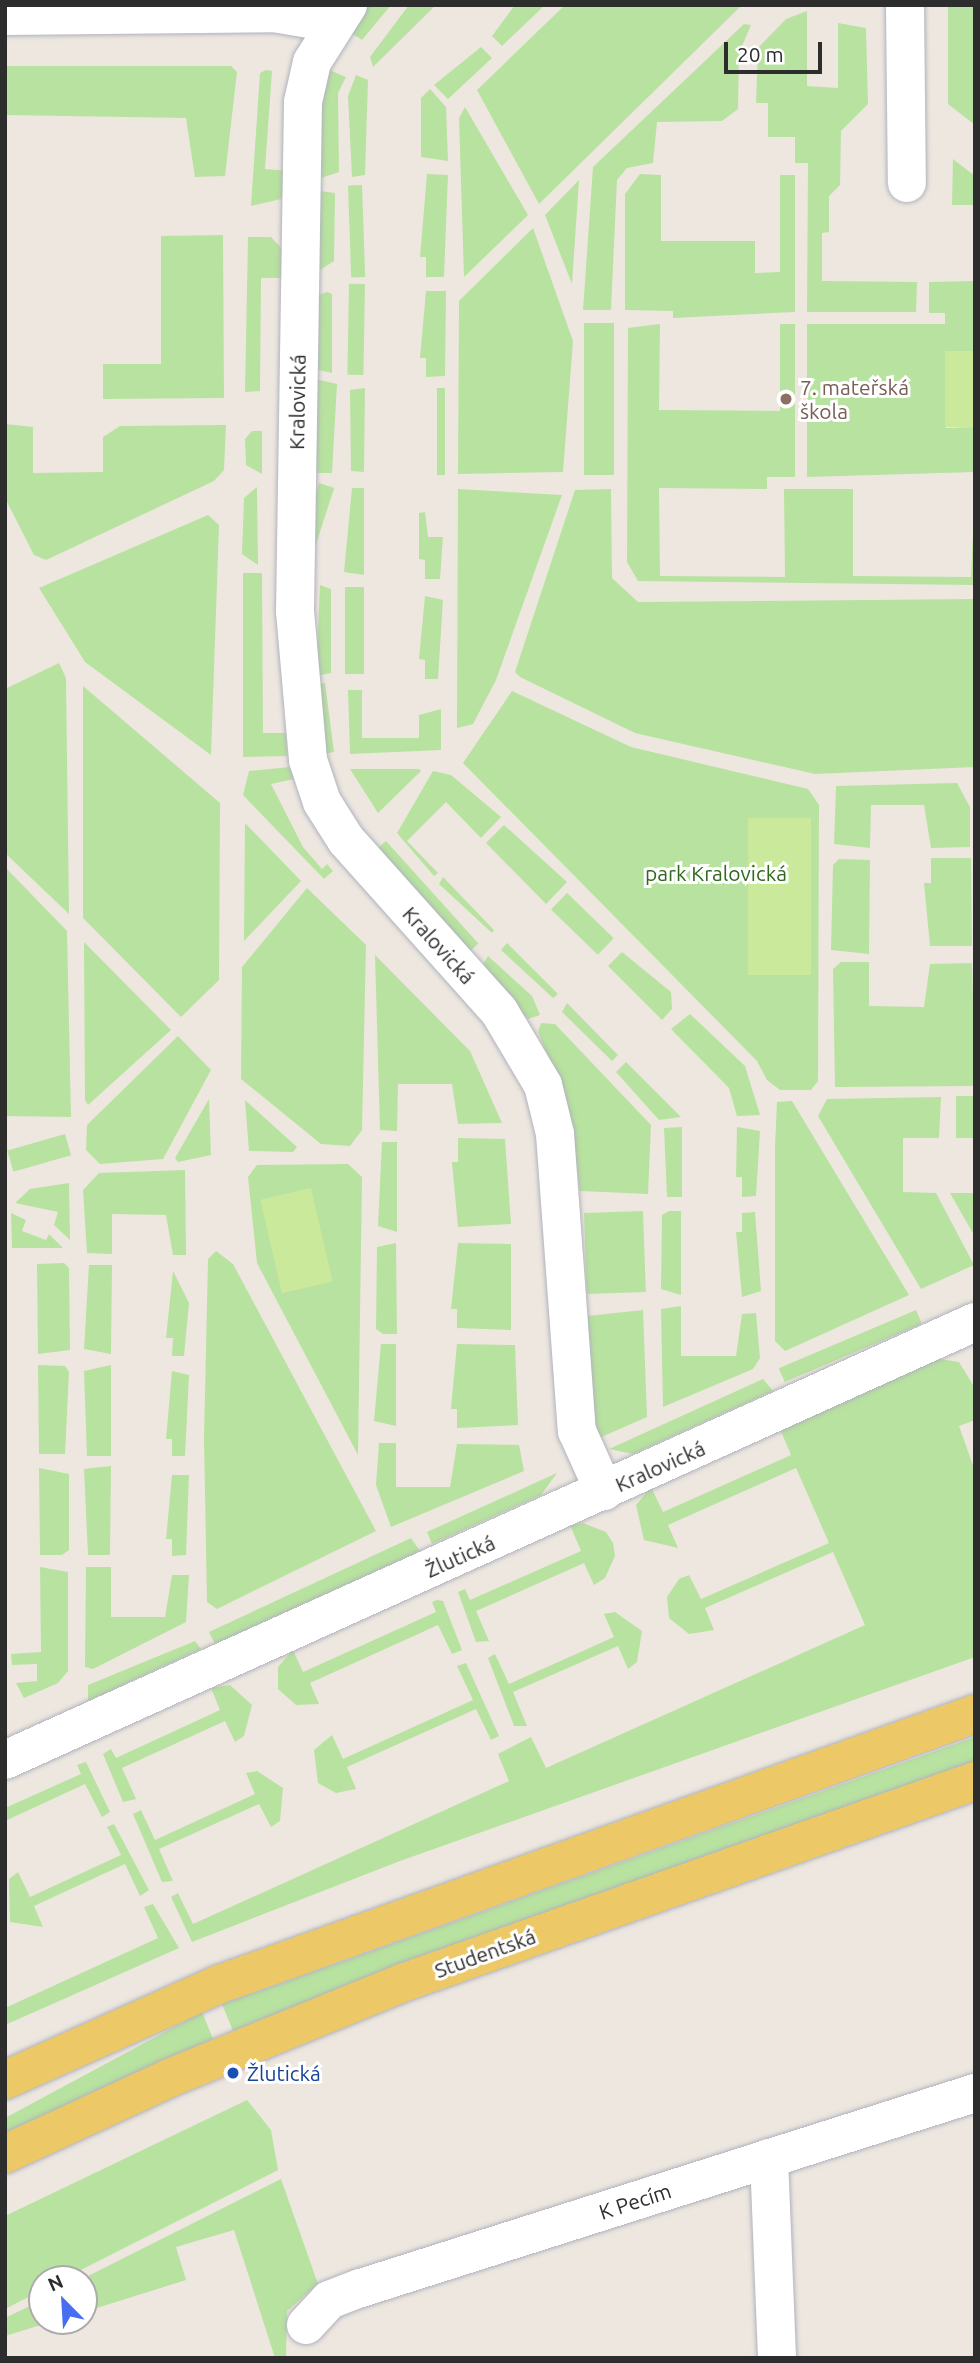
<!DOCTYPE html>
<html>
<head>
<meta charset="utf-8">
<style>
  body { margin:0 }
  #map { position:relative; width:980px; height:2363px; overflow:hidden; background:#eee7e0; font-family:Ubuntu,sans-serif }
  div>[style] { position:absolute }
  .green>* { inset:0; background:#b8e29f; transform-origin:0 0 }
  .pitch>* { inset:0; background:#cbe99b; transform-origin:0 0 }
  .roads { filter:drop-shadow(0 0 2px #b0b3bc) drop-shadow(0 0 2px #b0b3bc) }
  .minor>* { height:38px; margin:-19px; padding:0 19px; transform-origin:19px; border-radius:19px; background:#fff }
  .major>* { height:38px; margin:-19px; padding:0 19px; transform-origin:19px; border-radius:19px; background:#edc866 }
  .dots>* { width:19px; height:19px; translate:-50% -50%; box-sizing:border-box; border:4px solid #fff; border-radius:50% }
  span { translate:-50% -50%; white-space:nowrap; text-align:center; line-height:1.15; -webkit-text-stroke:6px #fff; paint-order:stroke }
  .education-label { font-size:21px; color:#785e54 }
  .left { translate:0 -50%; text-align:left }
  .street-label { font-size:21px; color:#2d2d2d }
  .park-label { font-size:21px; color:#30691d }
  .transit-label { font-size:21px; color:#164399 }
  .frame { position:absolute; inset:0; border:7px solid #2d2d2d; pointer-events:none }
  .north { position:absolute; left:28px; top:2265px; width:70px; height:70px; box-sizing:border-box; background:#fff; border:2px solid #ababab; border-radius:50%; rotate:336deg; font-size:19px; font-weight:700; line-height:28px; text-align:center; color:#2d2d2d }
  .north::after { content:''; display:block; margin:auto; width:24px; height:32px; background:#466ef4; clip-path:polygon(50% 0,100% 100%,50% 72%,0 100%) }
  .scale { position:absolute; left:724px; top:42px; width:98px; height:32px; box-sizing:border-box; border:4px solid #2d2d2d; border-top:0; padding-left:9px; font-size:21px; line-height:24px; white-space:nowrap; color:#2d2d2d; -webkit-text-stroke:5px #fff; paint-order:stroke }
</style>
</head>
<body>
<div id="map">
  <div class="green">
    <div style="clip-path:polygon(367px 5px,391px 5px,362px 40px,345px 29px)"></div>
    <div style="clip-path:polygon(409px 5px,436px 5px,373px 67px,370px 57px)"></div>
    <div style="clip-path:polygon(515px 5px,545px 5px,502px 46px,492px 36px)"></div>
    <div style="clip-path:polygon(565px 5px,742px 5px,539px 204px,477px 90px)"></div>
    <div style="clip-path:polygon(948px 5px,975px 5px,975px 125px,948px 104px)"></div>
    <div style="clip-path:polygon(807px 11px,807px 86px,838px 88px,838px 23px,866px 28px,868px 104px,841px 131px,840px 185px,829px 196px,829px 232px,822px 233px,822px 281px,917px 282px,916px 312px,807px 312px,808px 163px,795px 163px,795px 137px,768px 137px,768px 103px,756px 103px,758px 48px,786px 19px)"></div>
    <div style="clip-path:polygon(744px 24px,751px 25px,739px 53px,738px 109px,722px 121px,657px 122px,653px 163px,627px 168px,617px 180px,611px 310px,583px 310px,593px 167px)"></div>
    <div style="clip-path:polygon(481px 47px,492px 58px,448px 99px,434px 85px)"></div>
    <div style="clip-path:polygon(5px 66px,231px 66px,237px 72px,225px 176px,195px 177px,186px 118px,5px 115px)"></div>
    <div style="clip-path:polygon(327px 69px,346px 77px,338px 93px,339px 172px,321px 178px,314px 84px)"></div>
    <div style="clip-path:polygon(266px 70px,272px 71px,265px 169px,289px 171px,281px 199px,251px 206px,260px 73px)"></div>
    <div style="clip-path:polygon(356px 75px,368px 80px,365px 175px,352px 177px,348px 96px)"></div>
    <div style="clip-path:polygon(430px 89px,446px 107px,448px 161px,421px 157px,421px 98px)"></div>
    <div style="clip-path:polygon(465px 107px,528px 215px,464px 277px,459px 118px)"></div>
    <div style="clip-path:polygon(953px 159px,975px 176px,975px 205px,952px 205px)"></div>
    <div style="clip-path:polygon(427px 174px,448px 175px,444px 277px,426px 277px,426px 257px,420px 257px)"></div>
    <div style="clip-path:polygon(640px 174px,661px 175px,661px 241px,755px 241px,755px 273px,780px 272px,780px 175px,795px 175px,795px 312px,673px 318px,673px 311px,625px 310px,625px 194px)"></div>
    <div style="clip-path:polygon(579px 180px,572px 284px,545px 215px)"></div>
    <div style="left:362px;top:185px;width:92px;height:14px;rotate:88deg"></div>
    <div style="clip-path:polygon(319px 191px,335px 193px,334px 261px,320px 270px)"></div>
    <div style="clip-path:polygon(533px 228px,573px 341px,563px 472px,458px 474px,459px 301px)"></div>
    <div style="clip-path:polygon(223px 235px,224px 398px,103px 399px,103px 364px,161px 364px,161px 236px)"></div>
    <div style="clip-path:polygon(248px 237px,271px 237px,285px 252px,285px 278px,261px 278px,260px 391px,245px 392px)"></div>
    <div style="clip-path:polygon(975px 281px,975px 351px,945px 352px,946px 428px,975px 427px,975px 472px,807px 477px,807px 324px,945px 324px,945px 313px,929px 313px,929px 282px)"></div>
    <div style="left:365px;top:284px;width:91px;height:16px;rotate:91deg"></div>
    <div style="clip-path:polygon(426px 291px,446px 291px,445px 376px,426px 377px,426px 358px,420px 358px)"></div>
    <div style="clip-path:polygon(327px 292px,332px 294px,332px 373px,318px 370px,319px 295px)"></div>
    <div style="left:584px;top:323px;width:30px;height:152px"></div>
    <div style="clip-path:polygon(660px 324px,659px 410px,780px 411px,780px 324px,795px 324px,795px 477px,767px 477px,767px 489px,659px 488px,660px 576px,785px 577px,784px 489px,853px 489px,853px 576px,971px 577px,975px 489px,975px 585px,638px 581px,627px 562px,628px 328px)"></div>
    <div style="clip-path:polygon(315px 379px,337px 384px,332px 473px,315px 473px)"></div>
    <div style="clip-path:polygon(365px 388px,364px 472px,351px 471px,350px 390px)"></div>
    <div style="left:437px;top:388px;width:8px;height:87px"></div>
    <div style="clip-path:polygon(5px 424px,33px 427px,33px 473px,103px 472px,103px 437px,120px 426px,226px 425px,224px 470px,214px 481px,46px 560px,34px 555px,5px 498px)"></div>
    <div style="clip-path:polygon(252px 431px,262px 431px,262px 474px,246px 465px,245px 439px)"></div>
    <div style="left:319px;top:483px;width:16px;height:91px;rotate:18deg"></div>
    <div style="clip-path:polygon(257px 487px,258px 565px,242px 554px,244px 498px)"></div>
    <div style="clip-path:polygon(352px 488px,364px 488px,364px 575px,344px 572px)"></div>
    <div style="clip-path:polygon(458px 489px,562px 495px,496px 680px,473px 724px,457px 728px)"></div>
    <div style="clip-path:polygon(611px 489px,612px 578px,638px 602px,975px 599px,975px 767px,815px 774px,635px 733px,520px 677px,515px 672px,575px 490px)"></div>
    <div style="clip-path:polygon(425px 512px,428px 537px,443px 537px,440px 579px,425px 579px,425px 560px,419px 559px,419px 513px)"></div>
    <div style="clip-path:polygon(208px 515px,219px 525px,211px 755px,85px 662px,39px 588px)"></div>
    <div style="clip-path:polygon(243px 573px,262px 573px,263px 733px,286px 733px,287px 756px,243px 757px)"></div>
    <div style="clip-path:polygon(320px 585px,331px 589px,331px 673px,316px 676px)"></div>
    <div style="left:364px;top:587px;width:87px;height:19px;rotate:90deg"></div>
    <div style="clip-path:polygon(425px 596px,443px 600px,438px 679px,425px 679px,425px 660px,419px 659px)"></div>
    <div style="clip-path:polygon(59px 663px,66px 678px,69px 914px,5px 853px,5px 689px)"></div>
    <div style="clip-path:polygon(325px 683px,334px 752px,324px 754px,310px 685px)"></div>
    <div style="clip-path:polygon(83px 686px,220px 803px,219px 980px,181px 1017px,83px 918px)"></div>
    <div style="clip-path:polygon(348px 690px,362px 690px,362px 738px,419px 738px,419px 715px,441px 709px,441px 750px,350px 754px)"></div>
    <div style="clip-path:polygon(512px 691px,631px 747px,808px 789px,819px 805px,818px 1081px,811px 1090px,780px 1090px,767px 1080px,757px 1061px,463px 763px)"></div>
    <div style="clip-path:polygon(290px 767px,294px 779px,271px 784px,303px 847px,322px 869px,327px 864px,333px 871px,324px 879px,243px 795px,249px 771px)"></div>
    <div style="clip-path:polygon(350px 769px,419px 769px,421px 771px,378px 813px)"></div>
    <div style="clip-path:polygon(433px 771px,451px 775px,501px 817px,481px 838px,446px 802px,407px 841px,438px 873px,434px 876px,397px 833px)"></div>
    <div style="clip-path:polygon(957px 783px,970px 807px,970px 847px,931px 848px,924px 805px,871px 805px,870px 848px,834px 844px,836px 786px)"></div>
    <div style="clip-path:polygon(245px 823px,301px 881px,244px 941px)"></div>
    <div style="clip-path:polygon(504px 825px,567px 882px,546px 904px,486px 843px)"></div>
    <div style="left:386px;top:841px;width:138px;height:11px;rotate:48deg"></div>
    <div style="clip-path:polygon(931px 858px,971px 858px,972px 946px,930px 946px,924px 883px,931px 883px)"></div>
    <div style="clip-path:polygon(839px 859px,870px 860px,869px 954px,831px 950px,833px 865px)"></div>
    <div style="clip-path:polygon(5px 867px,67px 931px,71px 1117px,5px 1116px)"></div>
    <div style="clip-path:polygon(443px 877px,494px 930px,492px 933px,439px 884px)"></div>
    <div style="clip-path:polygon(307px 888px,366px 945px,362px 1130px,350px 1146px,321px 1144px,241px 1079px,242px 967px)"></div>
    <div style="left:567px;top:893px;width:65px;height:23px;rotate:44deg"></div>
    <div style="clip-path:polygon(84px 942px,171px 1030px,88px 1105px,85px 1100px)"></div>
    <div style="clip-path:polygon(507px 943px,558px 994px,553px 998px,501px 950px)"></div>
    <div style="clip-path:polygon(622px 952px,671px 992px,672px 1009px,662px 1020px,608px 966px)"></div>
    <div style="clip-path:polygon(375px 955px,470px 1051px,502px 1123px,458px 1124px,452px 1084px,398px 1084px,397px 1131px,380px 1130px)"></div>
    <div style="clip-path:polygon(488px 956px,532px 996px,540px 1015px,528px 1019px,481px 968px)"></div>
    <div style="clip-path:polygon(841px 962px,869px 962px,869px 1006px,924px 1007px,930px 964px,972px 963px,975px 1086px,835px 1087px,833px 969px)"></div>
    <div style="clip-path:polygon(567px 1003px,618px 1055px,612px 1061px,562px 1012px)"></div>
    <div style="clip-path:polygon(690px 1014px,745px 1066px,760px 1115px,737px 1116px,729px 1088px,671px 1029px)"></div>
    <div style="clip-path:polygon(541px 1023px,555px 1024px,651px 1125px,648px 1194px,580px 1191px,569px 1110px,538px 1032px)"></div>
    <div style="clip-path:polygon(178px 1036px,211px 1070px,163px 1159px,100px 1164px,86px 1150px,87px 1125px)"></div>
    <div style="clip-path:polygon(626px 1062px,681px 1117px,659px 1120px,616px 1072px)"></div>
    <div style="left:975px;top:1096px;width:42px;height:19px;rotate:90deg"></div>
    <div style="clip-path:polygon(941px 1097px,939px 1138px,903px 1138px,903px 1192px,936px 1193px,974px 1265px,921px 1289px,818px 1116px,827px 1099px)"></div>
    <div style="clip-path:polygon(209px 1099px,211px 1155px,178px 1162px,175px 1158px)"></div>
    <div style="clip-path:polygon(245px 1100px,297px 1147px,293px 1152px,249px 1151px)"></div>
    <div style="clip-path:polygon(792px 1101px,909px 1295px,785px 1351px,775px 1341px,775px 1147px,777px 1102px)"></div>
    <div style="clip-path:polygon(682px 1127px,682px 1197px,667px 1197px,664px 1128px)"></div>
    <div style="clip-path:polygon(737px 1127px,760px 1131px,756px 1196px,742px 1197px,742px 1177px,736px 1177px)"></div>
    <div style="left:65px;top:1134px;width:22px;height:60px;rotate:74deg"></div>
    <div style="clip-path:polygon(458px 1138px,505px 1139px,511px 1224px,458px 1227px,452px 1162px,458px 1162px)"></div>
    <div style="clip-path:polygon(382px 1142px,397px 1142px,397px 1232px,378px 1226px)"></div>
    <div style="clip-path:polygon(348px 1164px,362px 1177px,358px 1455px,257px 1263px,248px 1177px,257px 1165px)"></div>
    <div style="clip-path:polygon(185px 1170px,186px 1255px,173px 1255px,166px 1215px,112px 1214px,112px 1254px,87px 1253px,83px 1190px,99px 1173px)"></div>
    <div style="clip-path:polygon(69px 1183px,70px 1240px,54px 1225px,58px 1212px,15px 1203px,30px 1189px)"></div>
    <div style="clip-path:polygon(950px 1193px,975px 1193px,975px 1237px)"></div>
    <div style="left:643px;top:1211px;width:81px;height:59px;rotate:88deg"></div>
    <div style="clip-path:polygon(669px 1211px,681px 1211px,681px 1295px,661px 1289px,662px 1215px)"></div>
    <div style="clip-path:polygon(755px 1212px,761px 1291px,742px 1297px,736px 1232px,742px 1232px,742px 1213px)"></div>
    <div style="clip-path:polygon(11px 1213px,26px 1220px,22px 1231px,46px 1240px,49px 1234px,63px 1248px,12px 1248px)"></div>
    <div style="clip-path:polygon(396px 1243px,397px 1334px,383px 1334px,376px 1329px,377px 1247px)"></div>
    <div style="clip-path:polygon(458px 1243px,511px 1244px,511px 1330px,457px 1328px,457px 1309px,451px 1309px)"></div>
    <div style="clip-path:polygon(216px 1251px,233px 1264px,376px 1531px,217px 1609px,207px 1602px,204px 1439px,208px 1259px)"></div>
    <div style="clip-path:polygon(64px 1263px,69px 1268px,70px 1350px,38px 1354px,37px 1264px)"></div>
    <div style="clip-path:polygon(89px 1265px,112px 1265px,111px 1354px,84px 1349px)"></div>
    <div style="clip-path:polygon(173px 1271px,189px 1303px,184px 1356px,172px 1356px,173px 1338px,166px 1338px)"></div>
    <div style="clip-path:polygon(681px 1306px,681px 1356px,736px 1356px,742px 1314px,756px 1313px,760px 1358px,753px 1369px,663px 1407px,661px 1309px)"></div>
    <div style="clip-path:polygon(643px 1310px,647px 1417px,599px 1438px,592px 1422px,587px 1316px)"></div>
    <div style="left:916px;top:1310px;width:15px;height:149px;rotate:67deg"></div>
    <div style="clip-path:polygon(381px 1344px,396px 1344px,396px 1426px,374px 1421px)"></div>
    <div style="clip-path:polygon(457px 1344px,515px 1345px,518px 1425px,457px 1428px,457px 1409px,451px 1409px)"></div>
    <div style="clip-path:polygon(933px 1358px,959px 1362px,975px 1388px,975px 1420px,959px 1426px,975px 1471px,975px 1657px,400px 1861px,192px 1942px,171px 1897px,178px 1893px,193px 1924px,509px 1781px,498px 1754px,531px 1737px,546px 1768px,865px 1625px,833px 1552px,705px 1608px,714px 1630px,689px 1634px,669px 1618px,667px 1597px,679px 1579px,689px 1575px,701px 1599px,829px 1543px,796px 1468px,668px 1525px,678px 1548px,644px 1540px,636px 1505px,651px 1487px,663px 1512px,791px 1455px,780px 1429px)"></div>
    <div style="clip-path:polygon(38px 1365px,65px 1366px,69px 1372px,65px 1454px,39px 1454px)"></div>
    <div style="clip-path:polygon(111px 1365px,111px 1456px,87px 1456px,84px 1371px)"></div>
    <div style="clip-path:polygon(172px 1371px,189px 1375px,185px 1456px,172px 1456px,172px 1439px,166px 1439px)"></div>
    <div style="clip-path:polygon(763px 1379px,773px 1391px,633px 1454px,609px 1449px)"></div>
    <div style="clip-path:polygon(379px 1443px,396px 1443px,396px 1487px,450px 1487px,457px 1444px,519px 1445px,524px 1471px,391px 1527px,376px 1485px)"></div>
    <div style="clip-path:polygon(111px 1466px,110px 1555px,88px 1555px,84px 1469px)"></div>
    <div style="clip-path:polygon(39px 1468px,69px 1474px,69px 1550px,62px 1555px,40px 1555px)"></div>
    <div style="clip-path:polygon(557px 1473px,541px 1495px,432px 1544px,427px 1532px)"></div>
    <div style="clip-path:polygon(172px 1475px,189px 1475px,186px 1555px,172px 1556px,172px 1539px,166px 1539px)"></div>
    <div style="clip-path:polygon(583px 1523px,606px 1532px,613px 1543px,615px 1556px,605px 1578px,594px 1585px,584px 1563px,476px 1611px,489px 1641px,476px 1642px,458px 1592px,465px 1589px,470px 1600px,581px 1551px,570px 1525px)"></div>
    <div style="clip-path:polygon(411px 1538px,420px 1551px,215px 1644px,209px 1632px)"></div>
    <div style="clip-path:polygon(40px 1567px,68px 1572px,68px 1671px,58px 1683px,24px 1698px,16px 1683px,37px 1681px,37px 1664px,12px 1665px,11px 1654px,41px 1652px)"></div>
    <div style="clip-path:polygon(86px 1567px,111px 1567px,111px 1617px,165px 1617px,172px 1575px,189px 1575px,186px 1622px,93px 1669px,85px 1667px)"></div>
    <div style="clip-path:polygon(437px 1600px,443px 1601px,462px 1650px,452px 1654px,438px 1625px,310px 1683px,319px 1704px,296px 1705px,278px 1689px,278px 1667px,293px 1650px,303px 1672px,436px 1612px,432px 1602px)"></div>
    <div style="clip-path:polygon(615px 1612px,642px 1631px,637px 1662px,628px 1669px,618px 1646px,513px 1692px,527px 1726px,514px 1726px,488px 1658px,495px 1654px,509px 1684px,614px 1637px,604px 1614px)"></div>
    <div style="clip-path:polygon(195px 1641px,201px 1649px,88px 1701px,88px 1685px)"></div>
    <div style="clip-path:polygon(466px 1663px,499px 1736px,491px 1740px,476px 1709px,347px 1767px,356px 1789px,336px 1793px,318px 1783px,314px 1750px,332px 1735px,343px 1759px,473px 1700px,457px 1666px)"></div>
    <div style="clip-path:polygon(230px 1685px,252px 1705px,244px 1736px,235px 1742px,225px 1721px,122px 1768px,136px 1799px,123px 1802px,103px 1754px,111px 1749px,116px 1758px,220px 1710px,211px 1688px)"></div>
    <div style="clip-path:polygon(975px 1737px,975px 1763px,470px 1939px,233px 2031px,222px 2004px)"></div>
    <div style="clip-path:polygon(86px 1762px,110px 1812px,102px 1817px,85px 1784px,5px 1821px,5px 1808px,81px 1774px,77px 1765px)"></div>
    <div style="clip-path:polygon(257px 1771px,283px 1788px,280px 1821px,271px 1827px,259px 1804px,159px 1849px,173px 1881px,162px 1882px,133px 1814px,141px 1810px,155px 1840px,255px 1794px,246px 1773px)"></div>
    <div style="clip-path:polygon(114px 1824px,149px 1890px,140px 1896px,125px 1864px,34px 1906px,43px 1927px,10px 1922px,9px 1879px,18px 1872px,30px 1897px,121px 1855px,107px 1827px)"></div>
    <div style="clip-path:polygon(153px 1904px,179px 1948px,5px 2025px,5px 2008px,158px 1938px,144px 1907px)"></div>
    <div style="clip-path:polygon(202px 2012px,213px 2039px,5px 2135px,5px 2118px)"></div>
    <div style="clip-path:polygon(247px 2100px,271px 2130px,278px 2170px,63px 2279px,42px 2279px,42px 2290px,5px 2309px,5px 2216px)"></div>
    <div style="clip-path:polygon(281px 2179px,318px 2284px,287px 2311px,286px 2358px,275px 2358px,234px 2230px,176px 2247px,186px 2280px,84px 2312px,82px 2279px)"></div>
    <div style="clip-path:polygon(42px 2300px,42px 2321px,54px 2321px,5px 2336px,5px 2318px)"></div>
  </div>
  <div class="pitch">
    <div style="left:975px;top:351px;width:76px;height:30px;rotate:90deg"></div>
    <div style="left:748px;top:818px;width:63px;height:157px"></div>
    <div style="left:311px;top:1188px;width:96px;height:52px;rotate:77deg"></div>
  </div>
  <div class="roads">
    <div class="minor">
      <div style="left:348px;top:5px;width:67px;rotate:122.3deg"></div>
      <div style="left:312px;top:62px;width:41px;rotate:102.7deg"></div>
      <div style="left:303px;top:102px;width:509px;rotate:90.9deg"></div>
      <div style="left:295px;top:611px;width:150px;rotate:85deg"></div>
      <div style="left:308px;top:760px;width:44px;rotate:71.6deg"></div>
      <div style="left:322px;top:802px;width:45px;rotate:57.7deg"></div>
      <div style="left:346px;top:840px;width:229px;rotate:48.2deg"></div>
      <div style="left:499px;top:1011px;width:86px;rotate:59.3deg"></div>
      <div style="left:543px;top:1085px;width:50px;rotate:76.2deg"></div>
      <div style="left:555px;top:1134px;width:298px;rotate:85.8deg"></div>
      <div style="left:577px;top:1431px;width:66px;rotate:65.8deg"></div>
      <div style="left:905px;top:5px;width:178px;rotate:89.4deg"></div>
      <div style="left:5px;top:16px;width:269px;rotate:-0.6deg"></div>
      <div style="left:274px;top:13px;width:59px;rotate:9.8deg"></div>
      <div style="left:5px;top:1760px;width:1064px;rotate:-24.3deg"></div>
      <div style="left:769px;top:2158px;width:200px;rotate:87.7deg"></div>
      <div style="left:306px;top:2325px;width:34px;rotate:-47deg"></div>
      <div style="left:329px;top:2300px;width:34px;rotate:-21deg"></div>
      <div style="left:361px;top:2288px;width:644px;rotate:-17.62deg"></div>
    </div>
    <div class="major">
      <div style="left:5px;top:2080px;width:235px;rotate:-24.1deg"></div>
      <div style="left:220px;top:1984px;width:802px;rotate:-19.68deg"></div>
      <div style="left:5px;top:2154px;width:179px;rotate:-24.8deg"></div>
      <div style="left:167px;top:2079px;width:254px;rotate:-22.2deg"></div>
      <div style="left:402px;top:1983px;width:608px;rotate:-19.42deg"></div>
    </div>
  </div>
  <div class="dots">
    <div style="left:786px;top:399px;background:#8d6e63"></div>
    <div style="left:233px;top:2073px;background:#1a4fb4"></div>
  </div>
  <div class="education-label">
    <span class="left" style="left:800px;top:399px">7. mateřská<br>škola</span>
  </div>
  <div class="street-label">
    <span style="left:297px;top:402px;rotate:-89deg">Kralovická</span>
    <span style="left:439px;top:945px;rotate:48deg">Kralovická</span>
    <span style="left:660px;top:1466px;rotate:-24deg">Kralovická</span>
    <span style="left:460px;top:1556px;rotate:-24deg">Žlutická</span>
    <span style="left:485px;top:1953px;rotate:-20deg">Studentská</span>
    <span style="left:635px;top:2201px;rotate:-18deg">K Pecím</span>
  </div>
  <div class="park-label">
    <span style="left:716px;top:873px">park Kralovická</span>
  </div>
  <div class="transit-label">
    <span class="left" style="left:247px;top:2073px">Žlutická</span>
  </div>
  <div class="frame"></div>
  <div class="north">N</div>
  <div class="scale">20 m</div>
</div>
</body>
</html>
